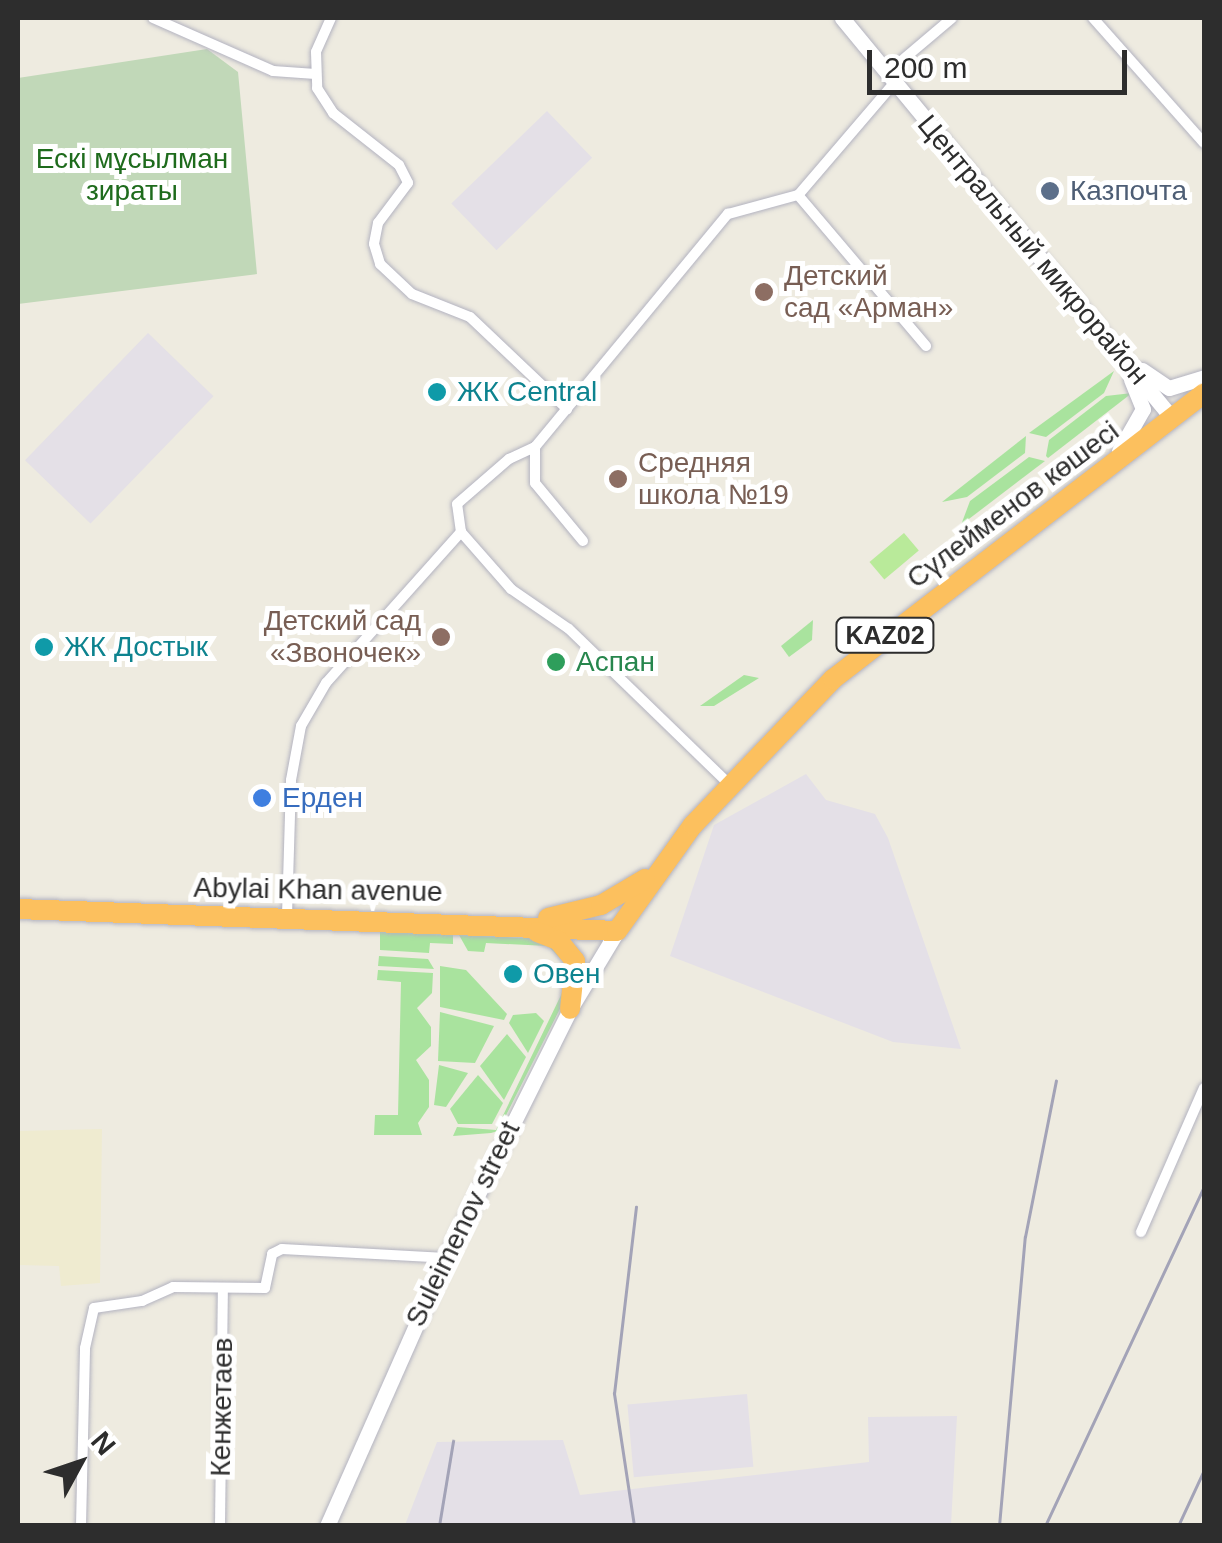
<!DOCTYPE html>
<html>
<head>
<meta charset="utf-8">
<style>
  body { margin:0 }
  #map { position:relative; width:1222px; height:1543px; overflow:hidden; background:#eeebe0; font-family:Helvetica,sans-serif }
  div>[style] { position:absolute }
  .industrial>* { inset:0; background:#e4e0e7; transform-origin:0 0 }
  .education>* { inset:0; background:#efebd0 }
  .green>* { inset:0; background:#a9e39e }
  .cemetery>* { inset:0; background:#c1d8b8 }
  .pitch>* { inset:0; background:#b9ea9a; transform-origin:0 0 }
  .roads { filter:drop-shadow(0 0 2px #b3b3c0) drop-shadow(0 0 2px #b3b3c0) }
  .street>* { height:10px; margin:-5px; padding:0 5px; transform-origin:5px; border-radius:5px; background:#fff }
  .secondary>* { height:15px; margin:-7.5px; padding:0 7.5px; transform-origin:7.5px; border-radius:7.5px; background:#fff }
  .highway>* { height:20px; margin:-10px; padding:0 10px; transform-origin:10px; border-radius:10px; background:#fcc05e }
  .rail>* { height:2.5px; margin:-1.25px; padding:0 1.25px; transform-origin:1.25px; border-radius:1.25px; background:#a3a3b7 }
  .dots>* { width:28px; height:28px; translate:-50% -50%; box-sizing:border-box; border:5px solid #fff; border-radius:50% }
  span { translate:-50% -50%; white-space:nowrap; text-align:center; line-height:1.15; -webkit-text-stroke:10px #fff; paint-order:stroke }
  .shield-label span { padding:2px 8px; background:#fff; border:2px solid; border-radius:8px; -webkit-text-stroke-width:0 }
  .shield-label { font-size:25px; color:#2d2d2d; font-weight:700 }
  .park-label { font-size:28px; color:#1e6b1c }
  .service-label { font-size:28px; color:#4e5e75 }
  .left { translate:0 -50%; text-align:left }
  .street-label { font-size:28px; color:#2d2d2d }
  .education-label { font-size:28px; color:#785e54 }
  .right { translate:-100% -50%; text-align:right }
  .culture-label { font-size:28px; color:#0d838f }
  .leisure-label { font-size:28px; color:#27864d }
  .shop-label { font-size:28px; color:#366cbe }
  .frame { position:absolute; inset:0; border:20px solid #2d2d2d; pointer-events:none }
  .north { position:absolute; left:30px; top:1413px; width:100px; height:100px; -webkit-text-stroke:8px #fff; paint-order:stroke; rotate:50deg; font-size:28px; font-weight:700; line-height:40px; text-align:center; color:#2d2d2d }
  .north::after { content:''; display:block; margin:auto; width:35px; height:45px; background:#2d2d2d; clip-path:polygon(50% 0,100% 100%,50% 72%,0 100%) }
  .scale { position:absolute; left:867px; top:50px; width:260px; height:45px; box-sizing:border-box; border:5px solid #2d2d2d; border-top:0; padding-left:12px; font-size:30px; line-height:35px; white-space:nowrap; color:#2d2d2d; -webkit-text-stroke:8px #fff; paint-order:stroke }
</style>
</head>
<body>
<div id="map">
  <div class="industrial">
    <div style="left:547px;top:111px;width:65px;height:133px;rotate:46deg"></div>
    <div style="left:148px;top:333px;width:91px;height:177px;rotate:44deg"></div>
    <div style="clip-path:polygon(806px 774px,826px 800px,875px 814px,888px 838px,961px 1049px,893px 1042px,670px 956px,714px 825px)"></div>
    <div style="left:747px;top:1394px;width:73px;height:120px;rotate:85deg"></div>
    <div style="clip-path:polygon(957px 1416px,951px 1525px,405px 1525px,437px 1442px,563px 1440px,580px 1495px,869px 1462px,868px 1417px)"></div>
  </div>
  <div class="education">
    <div style="clip-path:polygon(102px 1129px,100px 1283px,61px 1286px,59px 1266px,18px 1265px,18px 1131px)"></div>
  </div>
  <div class="green">
    <div style="clip-path:polygon(1114px 371px,1104px 393px,1046px 437px,1029px 433px)"></div>
    <div style="clip-path:polygon(1132px 393px,1048px 458px,1046px 456px,1049px 440px,1106px 396px)"></div>
    <div style="clip-path:polygon(1026px 436px,1025px 453px,967px 497px,942px 502px)"></div>
    <div style="clip-path:polygon(1029px 457px,1045px 461px,961px 525px,970px 501px)"></div>
    <div style="clip-path:polygon(813px 620px,812px 640px,789px 657px,781px 646px)"></div>
    <div style="clip-path:polygon(744px 675px,759px 678px,714px 706px,700px 706px)"></div>
    <div style="clip-path:polygon(380px 932px,453px 935px,453px 944px,430px 943px,429px 953px,380px 950px)"></div>
    <div style="clip-path:polygon(459px 935px,548px 939px,568px 951px,567px 995px,498px 1131px,491px 1133px,453px 1136px,457px 1127px,496px 1130px,562px 993px,567px 965px,548px 946px,486px 943px,484px 952px,468px 951px)"></div>
    <div style="clip-path:polygon(379px 956px,428px 959px,434px 969px,378px 966px)"></div>
    <div style="clip-path:polygon(440px 966px,466px 970px,507px 1014px,504px 1020px,440px 1007px)"></div>
    <div style="clip-path:polygon(378px 970px,433px 973px,432px 993px,417px 1008px,431px 1027px,431px 1046px,416px 1060px,429px 1080px,429px 1107px,418px 1123px,422px 1135px,374px 1135px,375px 1115px,398px 1115px,401px 982px,377px 980px)"></div>
    <div style="clip-path:polygon(440px 1012px,494px 1026px,475px 1063px,438px 1061px)"></div>
    <div style="clip-path:polygon(536px 1013px,544px 1021px,528px 1053px,509px 1023px,513px 1015px)"></div>
    <div style="clip-path:polygon(507px 1034px,526px 1057px,504px 1100px,480px 1066px)"></div>
    <div style="clip-path:polygon(439px 1065px,468px 1073px,446px 1107px,434px 1105px)"></div>
    <div style="clip-path:polygon(478px 1075px,503px 1103px,492px 1124px,458px 1124px,450px 1109px)"></div>
  </div>
  <div class="cemetery">
    <div style="clip-path:polygon(207px 49px,238px 72px,257px 274px,18px 304px,18px 78px)"></div>
  </div>
  <div class="pitch">
    <div style="left:904px;top:533px;width:23px;height:45px;rotate:50deg"></div>
  </div>
  <div class="roads">
    <div class="street">
      <div style="left:153px;top:18px;width:131px;rotate:23.8deg"></div>
      <div style="left:273px;top:71px;width:39px;rotate:4deg"></div>
      <div style="left:331px;top:18px;width:37px;rotate:114deg"></div>
      <div style="left:316px;top:52px;width:36px;rotate:88deg"></div>
      <div style="left:317px;top:88px;width:30px;rotate:57deg"></div>
      <div style="left:333px;top:113px;width:84px;rotate:38.2deg"></div>
      <div style="left:399px;top:165px;width:20px;rotate:63deg"></div>
      <div style="left:408px;top:183px;width:50px;rotate:126.9deg"></div>
      <div style="left:378px;top:223px;width:21px;rotate:101deg"></div>
      <div style="left:374px;top:244px;width:21px;rotate:73deg"></div>
      <div style="left:380px;top:264px;width:44px;rotate:43.2deg"></div>
      <div style="left:412px;top:294px;width:62px;rotate:21.6deg"></div>
      <div style="left:470px;top:317px;width:134px;rotate:43.5deg"></div>
      <div style="left:1093px;top:18px;width:167px;rotate:48.4deg"></div>
      <div style="left:887px;top:73px;width:85px;rotate:-40.2deg"></div>
      <div style="left:895px;top:82px;width:149px;rotate:130.6deg"></div>
      <div style="left:798px;top:195px;width:198px;rotate:49.7deg"></div>
      <div style="left:461px;top:532px;width:28px;rotate:-98deg"></div>
      <div style="left:457px;top:504px;width:69px;rotate:-40.9deg"></div>
      <div style="left:509px;top:459px;width:29px;rotate:-25deg"></div>
      <div style="left:583px;top:541px;width:75px;rotate:-129.6deg"></div>
      <div style="left:535px;top:483px;width:36px;rotate:-90deg"></div>
      <div style="left:535px;top:447px;width:303px;rotate:-50.4deg"></div>
      <div style="left:728px;top:214px;width:73px;rotate:-15.2deg"></div>
      <div style="left:287px;top:916px;width:136px;rotate:-88.3deg"></div>
      <div style="left:291px;top:780px;width:55px;rotate:-79.5deg"></div>
      <div style="left:301px;top:726px;width:50px;rotate:-59.8deg"></div>
      <div style="left:326px;top:683px;width:203px;rotate:-48.2deg"></div>
      <div style="left:461px;top:532px;width:76px;rotate:48.7deg"></div>
      <div style="left:511px;top:589px;width:70px;rotate:34.6deg"></div>
      <div style="left:569px;top:629px;width:223px;rotate:44.1deg"></div>
      <div style="left:1141px;top:1232px;width:157px;rotate:-66.4deg"></div>
      <div style="left:81px;top:1526px;width:178px;rotate:-88.7deg"></div>
      <div style="left:85px;top:1348px;width:41px;rotate:-77.3deg"></div>
      <div style="left:94px;top:1308px;width:49px;rotate:-8.3deg"></div>
      <div style="left:142px;top:1301px;width:34px;rotate:-24deg"></div>
      <div style="left:173px;top:1287px;width:92px;rotate:0.6deg"></div>
      <div style="left:265px;top:1288px;width:35px;rotate:-78deg"></div>
      <div style="left:272px;top:1254px;width:11px;rotate:-27deg"></div>
      <div style="left:282px;top:1249px;width:164px;rotate:3.1deg"></div>
      <div style="left:220px;top:1526px;width:238px;rotate:-89.3deg"></div>
    </div>
    <div class="secondary">
      <div style="left:842px;top:18px;width:519px;rotate:50.48deg"></div>
      <div style="left:1142px;top:370px;width:32px;rotate:34deg"></div>
      <div style="left:1169px;top:388px;width:37px;rotate:-17deg"></div>
      <div style="left:1119px;top:451px;width:48px;rotate:-60.3deg"></div>
      <div style="left:1143px;top:409px;width:32px;rotate:-112deg"></div>
      <div style="left:327px;top:1526px;width:293px;rotate:-66.1deg"></div>
      <div style="left:446px;top:1258px;width:278px;rotate:-63.5deg"></div>
      <div style="left:570px;top:1009px;width:91px;rotate:-58.9deg"></div>
    </div>
    <div class="highway">
      <div style="left:18px;top:909px;width:599px;rotate:2.1deg"></div>
      <div style="left:617px;top:931px;width:130px;rotate:-54.4deg"></div>
      <div style="left:693px;top:825px;width:202px;rotate:-46.2deg"></div>
      <div style="left:833px;top:679px;width:468px;rotate:-37.6deg"></div>
      <div style="left:548px;top:918px;width:55px;rotate:-13.8deg"></div>
      <div style="left:601px;top:905px;width:51px;rotate:-30.6deg"></div>
      <div style="left:537px;top:932px;width:22px;rotate:21deg"></div>
      <div style="left:558px;top:940px;width:27px;rotate:51deg"></div>
      <div style="left:575px;top:961px;width:48px;rotate:95.9deg"></div>
    </div>
  </div>
  <div class="rail">
    <div style="left:439px;top:1526px;width:86px;rotate:-80.6deg"></div>
    <div style="left:634px;top:1526px;width:134px;rotate:-98.6deg"></div>
    <div style="left:614px;top:1394px;width:188px;rotate:-83.3deg"></div>
    <div style="left:999px;top:1526px;width:290px;rotate:-84.9deg"></div>
    <div style="left:1025px;top:1237px;width:159px;rotate:-78.8deg"></div>
    <div style="left:1045px;top:1526px;width:374px;rotate:-64.9deg"></div>
    <div style="left:1178px;top:1526px;width:62px;rotate:-65.1deg"></div>
    <div style="left:1204px;top:1526px;width:1px;rotate:-90deg"></div>
  </div>
  <div class="dots">
    <div style="left:1050px;top:191px;background:#5c6f8a"></div>
    <div style="left:764px;top:292px;background:#8d6e63"></div>
    <div style="left:437px;top:392px;background:#0f9aa8"></div>
    <div style="left:618px;top:479px;background:#8d6e63"></div>
    <div style="left:441px;top:637px;background:#8d6e63"></div>
    <div style="left:44px;top:647px;background:#0f9aa8"></div>
    <div style="left:556px;top:662px;background:#2e9e5b"></div>
    <div style="left:262px;top:798px;background:#3f7fe0"></div>
    <div style="left:513px;top:974px;background:#0f9aa8"></div>
  </div>
  <div class="shield-label">
    <span style="left:885px;top:635px">KАZ02</span>
  </div>
  <div class="park-label">
    <span style="left:132px;top:175px">Ескі мұсылман<br>зираты</span>
  </div>
  <div class="service-label">
    <span class="left" style="left:1070px;top:191px">Казпочта</span>
  </div>
  <div class="street-label">
    <span style="left:1033px;top:250px;rotate:50deg">Центральный микрорайон</span>
    <span style="left:1013px;top:505px;rotate:-37deg">Сүлейменов көшесі</span>
    <span style="left:318px;top:890px;rotate:1deg">Abylai Khan avenue</span>
    <span style="left:463px;top:1224px;rotate:-64deg">Suleimenov street</span>
    <span style="left:222px;top:1407px;rotate:-89deg">Кенжетаев</span>
  </div>
  <div class="education-label">
    <span class="left" style="left:784px;top:292px">Детский<br>сад «Арман»</span>
    <span class="left" style="left:638px;top:479px">Средняя<br>школа №19</span>
    <span class="right" style="left:421px;top:637px">Детский сад<br>«Звоночек»</span>
  </div>
  <div class="culture-label">
    <span class="left" style="left:457px;top:392px">ЖК Central</span>
    <span class="left" style="left:64px;top:647px">ЖК Достык</span>
    <span class="left" style="left:533px;top:974px">Овен</span>
  </div>
  <div class="leisure-label">
    <span class="left" style="left:576px;top:662px">Аспан</span>
  </div>
  <div class="shop-label">
    <span class="left" style="left:282px;top:798px">Ерден</span>
  </div>
  <div class="frame"></div>
  <div class="north">N</div>
  <div class="scale">200 m</div>
</div>
</body>
</html>
